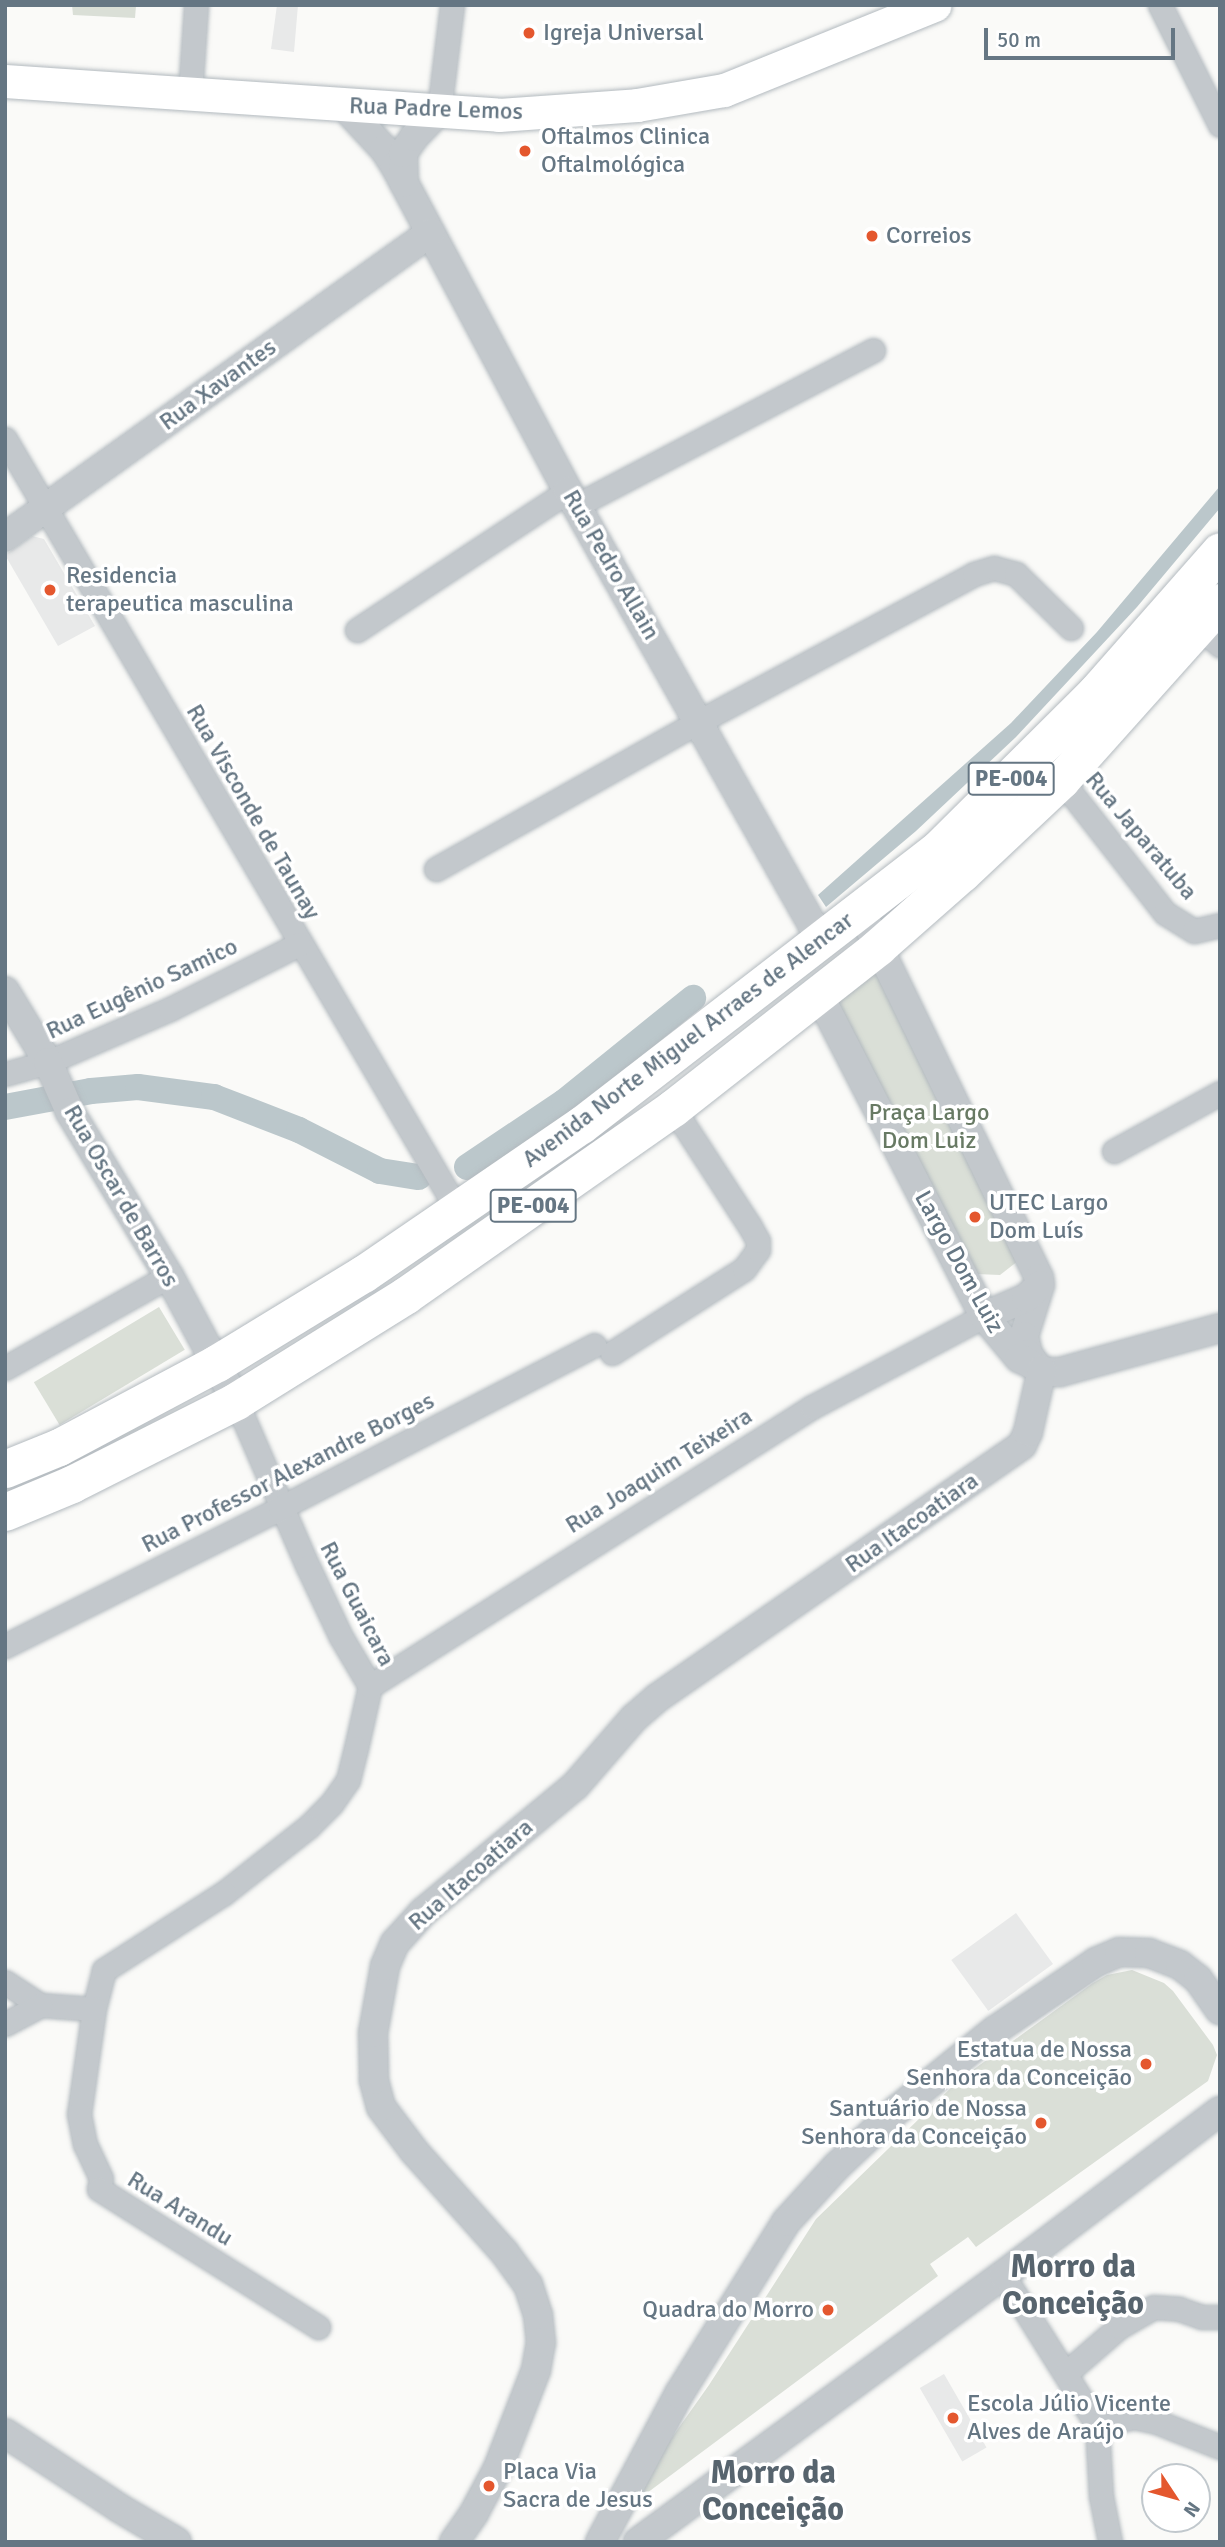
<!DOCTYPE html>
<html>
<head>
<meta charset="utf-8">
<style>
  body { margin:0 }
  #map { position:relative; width:1225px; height:2547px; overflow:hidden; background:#fafaf8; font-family:Signika,sans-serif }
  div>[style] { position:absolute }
  .built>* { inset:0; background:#e8e9e9; transform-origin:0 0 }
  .green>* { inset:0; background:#dadfd7; transform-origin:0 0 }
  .water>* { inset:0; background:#bbc7cb }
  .canal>* { height:26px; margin:-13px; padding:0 13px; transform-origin:13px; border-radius:13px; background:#bbc7cb }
  .roads { filter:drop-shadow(0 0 2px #b3babf) drop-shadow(0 0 2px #b3babf) }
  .minor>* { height:23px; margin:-11.5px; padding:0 11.5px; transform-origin:11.5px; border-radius:11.5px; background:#c3c8cc }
  .tertiary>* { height:28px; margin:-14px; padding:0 14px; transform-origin:14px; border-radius:14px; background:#c3c8cc }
  .secondary>* { height:33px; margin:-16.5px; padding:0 16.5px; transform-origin:16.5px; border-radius:16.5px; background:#fff }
  .primary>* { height:37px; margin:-18.5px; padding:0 18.5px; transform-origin:18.5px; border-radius:18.5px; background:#fff }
  .dots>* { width:19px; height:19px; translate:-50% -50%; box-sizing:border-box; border:4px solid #fff; border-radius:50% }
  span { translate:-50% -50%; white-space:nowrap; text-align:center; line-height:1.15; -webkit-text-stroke:7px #fff; paint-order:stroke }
  .shield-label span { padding:2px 5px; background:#fff; border:2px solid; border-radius:5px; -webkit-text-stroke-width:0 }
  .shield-label { font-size:23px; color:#657683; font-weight:700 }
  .poi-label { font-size:24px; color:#657683 }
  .left { translate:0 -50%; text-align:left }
  .right { translate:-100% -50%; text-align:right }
  .street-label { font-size:24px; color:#657683 }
  .park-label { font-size:24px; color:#687a64 }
  .district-label { font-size:32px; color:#57646e; font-weight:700 }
  .frame { position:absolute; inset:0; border:7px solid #657683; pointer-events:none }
  .north { position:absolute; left:1141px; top:2463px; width:70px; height:70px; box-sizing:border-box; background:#fff; border:2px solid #c1c8cd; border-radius:50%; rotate:126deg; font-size:19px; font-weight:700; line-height:28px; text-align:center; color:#657683 }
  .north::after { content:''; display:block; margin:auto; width:24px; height:32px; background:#e4572e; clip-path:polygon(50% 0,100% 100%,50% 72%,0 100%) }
  .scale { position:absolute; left:984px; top:28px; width:191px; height:32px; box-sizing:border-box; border:4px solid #657683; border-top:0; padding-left:9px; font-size:21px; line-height:24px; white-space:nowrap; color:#657683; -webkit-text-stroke:5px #fff; paint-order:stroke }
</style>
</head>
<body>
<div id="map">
  <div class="built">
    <div style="clip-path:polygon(277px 5px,298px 5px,294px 52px,271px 49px)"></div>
    <div style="clip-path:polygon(32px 536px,44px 539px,95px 626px,58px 646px,5px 555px)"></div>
    <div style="left:1016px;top:1913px;width:63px;height:80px;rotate:54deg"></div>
    <div style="left:944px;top:2374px;width:85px;height:28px;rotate:60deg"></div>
  </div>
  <div class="green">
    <div style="clip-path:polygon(72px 5px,136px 6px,135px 18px,73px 15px)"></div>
    <div style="clip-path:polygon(871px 963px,1018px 1261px,1000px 1275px,976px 1274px,832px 990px)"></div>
    <div style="left:159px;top:1307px;width:50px;height:146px;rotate:59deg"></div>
    <div style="clip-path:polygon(1132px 1970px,1164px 1983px,1173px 1991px,1213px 2045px,1217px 2055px,1208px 2081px,976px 2247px,968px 2237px,930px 2264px,938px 2276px,647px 2493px,638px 2490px,637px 2487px,709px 2385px,816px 2219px,959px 2080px,1093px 1983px,1107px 1975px)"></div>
  </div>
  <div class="water">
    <div style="clip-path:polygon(1220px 486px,1220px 508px,1137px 607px,1016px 737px,916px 831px,826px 907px,818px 895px,1011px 723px,1097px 632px)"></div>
  </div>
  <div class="canal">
    <div style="left:5px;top:1107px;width:87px;rotate:-10.5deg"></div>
    <div style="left:91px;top:1091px;width:47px;rotate:-4.9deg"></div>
    <div style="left:138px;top:1087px;width:77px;rotate:7.5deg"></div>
    <div style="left:214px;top:1097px;width:91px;rotate:21.2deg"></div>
    <div style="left:299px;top:1130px;width:91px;rotate:26.8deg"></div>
    <div style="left:380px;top:1171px;width:39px;rotate:9deg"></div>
    <div style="left:467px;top:1167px;width:117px;rotate:-33.8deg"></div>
    <div style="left:564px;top:1102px;width:166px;rotate:-38.9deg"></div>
  </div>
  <div class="roads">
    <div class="minor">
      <div style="left:1160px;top:5px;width:134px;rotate:63.4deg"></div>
      <div style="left:190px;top:94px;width:89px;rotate:-86.1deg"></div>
      <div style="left:439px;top:111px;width:107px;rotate:-83deg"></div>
      <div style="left:5px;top:439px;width:893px;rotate:59.59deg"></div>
      <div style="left:577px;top:505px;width:334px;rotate:-27.6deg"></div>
      <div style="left:1199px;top:627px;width:28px;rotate:41deg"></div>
      <div style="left:357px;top:630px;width:253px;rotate:-33.4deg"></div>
      <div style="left:1061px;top:780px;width:169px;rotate:52deg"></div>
      <div style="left:1165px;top:913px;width:34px;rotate:32deg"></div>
      <div style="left:1194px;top:931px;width:27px;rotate:-13deg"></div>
      <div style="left:436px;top:869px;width:303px;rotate:-29.3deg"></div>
      <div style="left:700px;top:721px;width:311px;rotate:-28.2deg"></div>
      <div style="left:974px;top:574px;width:21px;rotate:-17deg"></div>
      <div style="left:994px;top:568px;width:23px;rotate:15deg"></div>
      <div style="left:1016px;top:574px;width:77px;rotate:44.5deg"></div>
      <div style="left:5px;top:1074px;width:45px;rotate:-15.6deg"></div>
      <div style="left:48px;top:1062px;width:133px;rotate:-23.5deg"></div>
      <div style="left:170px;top:1009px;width:144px;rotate:-26.7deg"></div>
      <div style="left:1114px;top:1151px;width:121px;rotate:-28.7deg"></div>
      <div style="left:612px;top:1353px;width:156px;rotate:-32.5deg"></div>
      <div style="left:744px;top:1269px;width:24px;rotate:-54deg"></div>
      <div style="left:758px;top:1250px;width:9px;rotate:-90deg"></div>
      <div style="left:758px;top:1241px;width:18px;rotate:-119deg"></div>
      <div style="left:749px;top:1225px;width:140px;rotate:-123deg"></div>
      <div style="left:5px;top:1368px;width:188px;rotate:-29.3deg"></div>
      <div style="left:236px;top:1401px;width:181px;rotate:66.6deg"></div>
      <div style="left:308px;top:1567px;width:77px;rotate:64.8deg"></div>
      <div style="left:341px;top:1637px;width:57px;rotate:59.4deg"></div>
      <div style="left:370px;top:1686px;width:64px;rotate:102.7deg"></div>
      <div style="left:356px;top:1748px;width:33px;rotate:104deg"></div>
      <div style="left:348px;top:1780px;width:28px;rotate:125deg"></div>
      <div style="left:332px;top:1803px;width:34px;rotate:135deg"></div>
      <div style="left:308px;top:1827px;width:107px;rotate:141.8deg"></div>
      <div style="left:224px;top:1893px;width:143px;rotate:147.3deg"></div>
      <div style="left:104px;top:1970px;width:40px;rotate:104.4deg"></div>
      <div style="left:94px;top:2009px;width:106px;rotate:98.1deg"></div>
      <div style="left:79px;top:2114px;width:31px;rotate:79deg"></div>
      <div style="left:85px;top:2144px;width:38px;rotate:65deg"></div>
      <div style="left:101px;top:2179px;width:10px;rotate:101deg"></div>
      <div style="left:99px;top:2189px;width:259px;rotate:32.2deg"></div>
      <div style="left:5px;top:1646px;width:308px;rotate:-26.6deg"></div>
      <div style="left:280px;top:1508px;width:354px;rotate:-27.4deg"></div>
      <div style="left:370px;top:1686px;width:523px;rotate:-32.26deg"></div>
      <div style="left:812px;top:1407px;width:195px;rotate:-27.9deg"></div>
      <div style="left:5px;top:1982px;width:42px;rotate:33.3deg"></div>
      <div style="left:40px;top:2005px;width:54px;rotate:4.2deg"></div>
      <div style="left:5px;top:2024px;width:40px;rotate:-28deg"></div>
      <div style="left:1003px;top:2275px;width:177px;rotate:57.9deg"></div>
      <div style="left:1097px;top:2425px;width:71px;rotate:86.8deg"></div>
      <div style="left:1101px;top:2496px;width:47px;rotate:78.9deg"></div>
      <div style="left:1066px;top:2373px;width:70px;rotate:-41deg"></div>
      <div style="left:1119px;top:2327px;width:39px;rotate:-30deg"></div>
      <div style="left:1153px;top:2307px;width:26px;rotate:4deg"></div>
      <div style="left:1179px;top:2309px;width:24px;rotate:19deg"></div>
      <div style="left:1202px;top:2317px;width:18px"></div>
      <div style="left:1097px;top:2425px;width:38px;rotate:-12deg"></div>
      <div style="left:1134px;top:2417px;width:24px;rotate:12deg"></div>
      <div style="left:1157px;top:2422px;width:68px;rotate:21.6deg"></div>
    </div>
    <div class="tertiary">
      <div style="left:344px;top:106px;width:59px;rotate:47.1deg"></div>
      <div style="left:384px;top:149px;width:20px;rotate:57deg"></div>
      <div style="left:395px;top:166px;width:368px;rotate:62deg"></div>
      <div style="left:568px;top:491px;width:518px;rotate:60.61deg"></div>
      <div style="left:404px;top:183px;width:30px;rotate:-92deg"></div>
      <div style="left:403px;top:153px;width:19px;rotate:-55deg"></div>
      <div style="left:414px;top:137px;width:36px;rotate:-46deg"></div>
      <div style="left:5px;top:537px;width:523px;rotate:-35.58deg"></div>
      <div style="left:861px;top:911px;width:408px;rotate:64.1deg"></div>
      <div style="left:1039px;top:1278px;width:7px;rotate:82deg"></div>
      <div style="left:1040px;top:1285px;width:53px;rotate:107.4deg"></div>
      <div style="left:1024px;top:1336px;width:18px;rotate:77deg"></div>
      <div style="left:1028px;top:1354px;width:17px;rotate:54deg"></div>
      <div style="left:5px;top:991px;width:83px;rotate:58.8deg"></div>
      <div style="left:48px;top:1062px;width:55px;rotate:66.3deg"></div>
      <div style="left:70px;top:1112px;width:192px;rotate:58.9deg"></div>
      <div style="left:169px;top:1276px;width:142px;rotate:61.8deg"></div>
      <div style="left:818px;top:993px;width:363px;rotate:62.8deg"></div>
      <div style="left:984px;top:1316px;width:55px;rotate:50.2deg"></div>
      <div style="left:1019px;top:1358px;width:30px;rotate:27deg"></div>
      <div style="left:1046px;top:1372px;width:14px"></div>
      <div style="left:1060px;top:1372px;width:166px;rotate:-15.4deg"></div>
      <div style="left:984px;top:1316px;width:46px;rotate:-23.2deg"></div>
      <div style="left:1026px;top:1298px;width:19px;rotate:-43deg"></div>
      <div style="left:5px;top:2433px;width:136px;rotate:33.3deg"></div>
      <div style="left:119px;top:2508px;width:67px;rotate:30.4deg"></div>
      <div style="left:454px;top:2542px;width:35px;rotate:-55deg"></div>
      <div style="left:474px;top:2513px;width:51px;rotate:-61.9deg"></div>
      <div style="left:498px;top:2468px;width:105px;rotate:-68.8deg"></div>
      <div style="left:536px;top:2370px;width:27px;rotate:-80deg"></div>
      <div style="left:541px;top:2343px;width:28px;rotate:-96deg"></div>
      <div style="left:538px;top:2315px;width:32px;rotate:-108deg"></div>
      <div style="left:528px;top:2285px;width:41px;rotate:-126deg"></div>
      <div style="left:504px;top:2252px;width:135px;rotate:-131.7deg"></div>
      <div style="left:414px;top:2151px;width:55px;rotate:-126.9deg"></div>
      <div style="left:381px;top:2107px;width:28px;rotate:-105deg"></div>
      <div style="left:374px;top:2080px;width:47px;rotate:-91.2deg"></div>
      <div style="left:373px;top:2033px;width:68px;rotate:-79.8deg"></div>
      <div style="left:385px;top:1966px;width:25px;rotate:-67deg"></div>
      <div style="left:395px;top:1943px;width:42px;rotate:-47.9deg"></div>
      <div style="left:423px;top:1912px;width:197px;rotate:-39.7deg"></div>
      <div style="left:575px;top:1786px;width:90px;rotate:-49.1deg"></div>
      <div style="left:634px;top:1718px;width:30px;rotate:-41deg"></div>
      <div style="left:657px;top:1698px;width:444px;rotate:-34.7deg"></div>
      <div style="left:1022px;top:1445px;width:14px;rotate:-65deg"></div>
      <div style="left:1028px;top:1432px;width:64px;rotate:-77.3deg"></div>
      <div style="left:600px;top:2542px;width:168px;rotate:-61.9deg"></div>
      <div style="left:679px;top:2394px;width:203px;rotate:-58.1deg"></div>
      <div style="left:786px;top:2222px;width:76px;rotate:-47.7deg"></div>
      <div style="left:837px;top:2166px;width:83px;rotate:-43.1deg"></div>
      <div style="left:898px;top:2109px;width:124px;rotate:-39.1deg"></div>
      <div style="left:994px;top:2031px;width:123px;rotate:-34.1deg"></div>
      <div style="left:1096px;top:1962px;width:25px;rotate:-23deg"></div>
      <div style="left:1119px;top:1952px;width:30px;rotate:2deg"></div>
      <div style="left:1149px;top:1953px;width:33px;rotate:21deg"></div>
      <div style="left:1180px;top:1965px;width:23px;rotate:38deg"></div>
      <div style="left:1198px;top:1979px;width:38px;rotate:55deg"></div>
      <div style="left:638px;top:2542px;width:452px;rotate:-36.2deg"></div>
      <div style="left:1003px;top:2275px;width:272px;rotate:-37.1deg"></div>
    </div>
    <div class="secondary">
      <div style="left:5px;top:81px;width:495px;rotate:3.9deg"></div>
      <div style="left:499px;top:115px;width:138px;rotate:-4.1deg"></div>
      <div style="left:637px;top:105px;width:88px;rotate:-9.8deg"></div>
      <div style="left:724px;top:90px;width:227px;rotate:-22deg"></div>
    </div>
    <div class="primary">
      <div style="left:5px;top:1469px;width:58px;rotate:-22.2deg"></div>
      <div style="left:59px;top:1447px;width:179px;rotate:-28deg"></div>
      <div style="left:217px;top:1363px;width:171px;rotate:-31.4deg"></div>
      <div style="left:363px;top:1274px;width:264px;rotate:-34.4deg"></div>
      <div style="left:581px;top:1125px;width:453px;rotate:-37.7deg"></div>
      <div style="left:939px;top:848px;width:220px;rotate:-44.8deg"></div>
      <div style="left:1095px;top:693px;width:189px;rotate:-48.6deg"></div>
      <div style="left:5px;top:1512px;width:73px;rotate:-22.7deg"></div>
      <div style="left:72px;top:1484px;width:184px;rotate:-26.8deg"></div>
      <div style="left:236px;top:1401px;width:200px;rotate:-31.9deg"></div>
      <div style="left:406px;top:1295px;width:326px;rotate:-35deg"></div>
      <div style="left:673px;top:1108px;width:261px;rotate:-38.1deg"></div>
      <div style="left:878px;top:947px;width:112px;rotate:-41.4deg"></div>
      <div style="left:962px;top:873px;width:136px;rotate:-43.2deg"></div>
      <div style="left:1061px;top:780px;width:239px;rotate:-48.2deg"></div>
    </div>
  </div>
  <div class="dots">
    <div style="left:529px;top:33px;background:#e4572e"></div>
    <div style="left:525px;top:151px;background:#e4572e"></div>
    <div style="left:872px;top:236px;background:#e4572e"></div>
    <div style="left:50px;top:590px;background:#e4572e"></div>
    <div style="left:975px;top:1217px;background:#e4572e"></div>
    <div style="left:1146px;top:2064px;background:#e4572e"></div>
    <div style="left:1041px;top:2123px;background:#e4572e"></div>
    <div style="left:828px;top:2310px;background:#e4572e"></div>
    <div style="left:953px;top:2418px;background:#e4572e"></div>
    <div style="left:489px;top:2486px;background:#e4572e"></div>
  </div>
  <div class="shield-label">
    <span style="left:1011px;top:779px">PE-004</span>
    <span style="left:533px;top:1206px">PE-004</span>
  </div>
  <div class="poi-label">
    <span class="left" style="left:543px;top:33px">Igreja Universal</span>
    <span class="left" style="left:541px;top:151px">Oftalmos Clinica<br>Oftalmológica</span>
    <span class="left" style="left:886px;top:236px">Correios</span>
    <span class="left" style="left:66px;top:590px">Residencia<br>terapeutica masculina</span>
    <span class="left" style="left:989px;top:1217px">UTEC Largo<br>Dom Luís</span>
    <span class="right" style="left:1132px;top:2064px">Estatua de Nossa<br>Senhora da Conceição</span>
    <span class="right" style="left:1027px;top:2123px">Santuário de Nossa<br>Senhora da Conceição</span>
    <span class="right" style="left:814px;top:2310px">Quadra do Morro</span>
    <span class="left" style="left:967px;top:2418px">Escola Júlio Vicente<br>Alves de Araújo</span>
    <span class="left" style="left:503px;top:2486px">Placa Via<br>Sacra de Jesus</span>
  </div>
  <div class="street-label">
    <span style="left:436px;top:109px;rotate:2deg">Rua Padre Lemos</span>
    <span style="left:218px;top:385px;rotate:-36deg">Rua Xavantes</span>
    <span style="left:611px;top:565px;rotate:60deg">Rua Pedro Allain</span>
    <span style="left:253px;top:812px;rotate:60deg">Rua Visconde de Taunay</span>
    <span style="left:1141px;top:836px;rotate:50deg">Rua Japaratuba</span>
    <span style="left:142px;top:989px;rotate:-25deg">Rua Eugênio Samico</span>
    <span style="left:688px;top:1040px;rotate:-37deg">Avenida Norte Miguel Arraes de Alencar</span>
    <span style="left:121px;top:1196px;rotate:60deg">Rua Oscar de Barros</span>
    <span style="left:959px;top:1262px;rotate:61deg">Largo Dom Luiz</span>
    <span style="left:659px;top:1471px;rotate:-32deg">Rua Joaquim Teixeira</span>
    <span style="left:288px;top:1473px;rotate:-27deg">Rua Professor Alexandre Borges</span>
    <span style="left:912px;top:1523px;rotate:-35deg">Rua Itacoatiara</span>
    <span style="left:357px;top:1604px;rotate:63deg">Rua Guaicara</span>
    <span style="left:471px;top:1875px;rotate:-41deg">Rua Itacoatiara</span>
    <span style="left:180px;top:2209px;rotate:32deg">Rua Arandu</span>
  </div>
  <div class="park-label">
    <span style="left:929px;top:1127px">Praça Largo<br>Dom Luiz</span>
  </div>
  <div class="district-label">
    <span style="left:1073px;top:2286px">Morro da<br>Conceição</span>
    <span style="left:773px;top:2492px">Morro da<br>Conceição</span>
  </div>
  <div class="frame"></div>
  <div class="north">N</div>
  <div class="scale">50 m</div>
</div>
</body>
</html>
